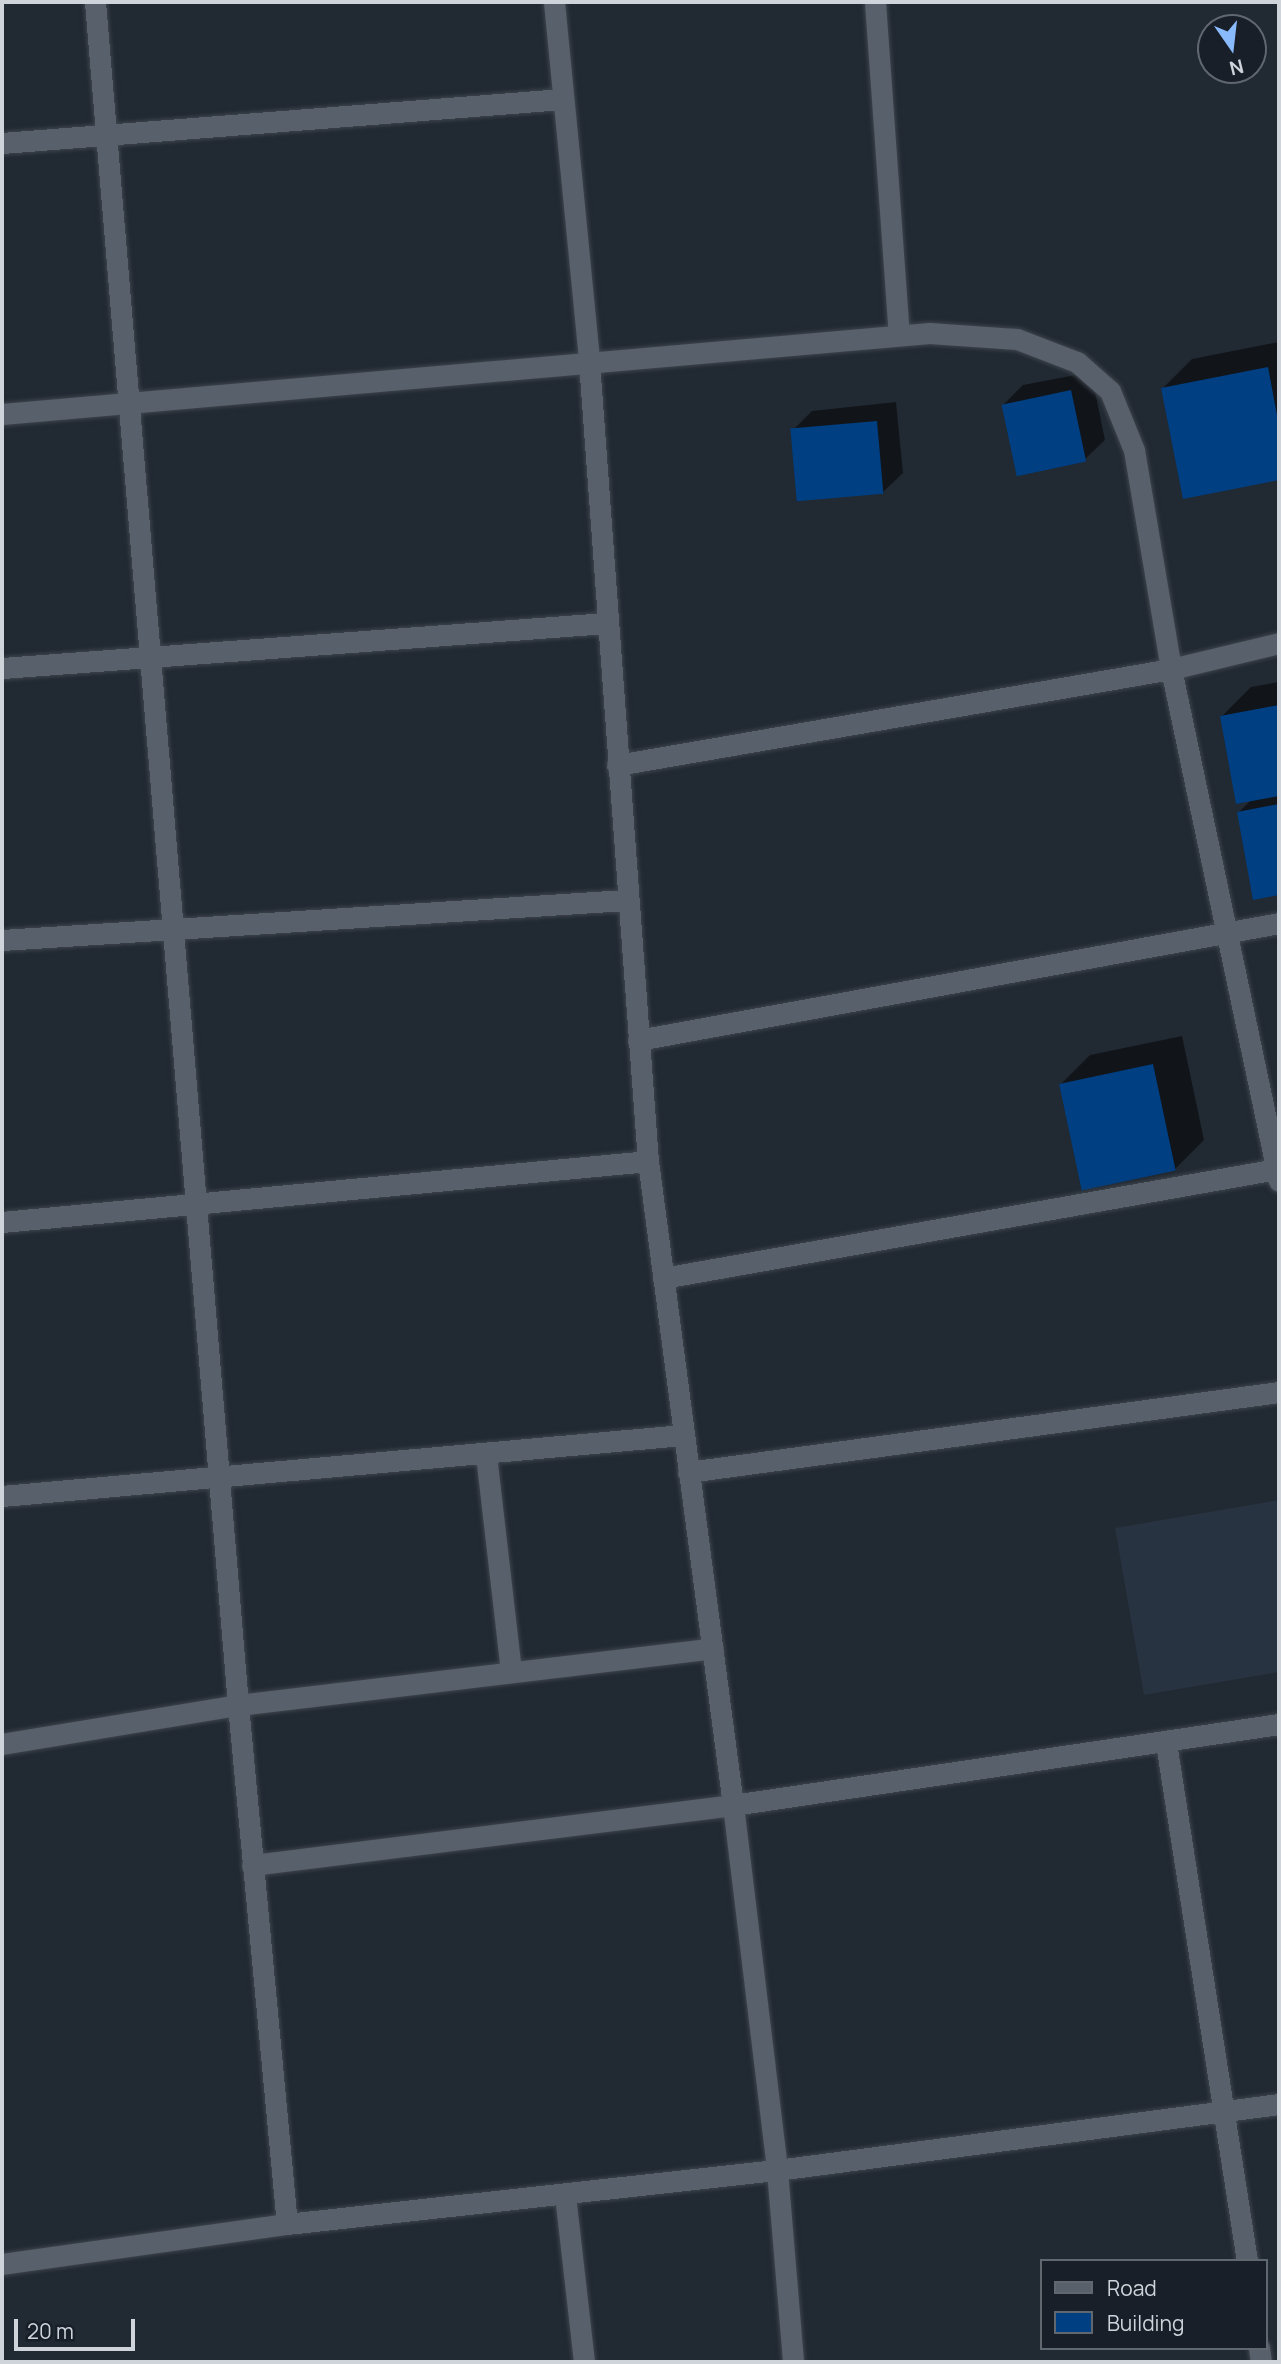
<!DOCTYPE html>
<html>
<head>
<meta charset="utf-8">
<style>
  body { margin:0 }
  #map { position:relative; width:1281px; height:2364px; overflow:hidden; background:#212932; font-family:Manrope,sans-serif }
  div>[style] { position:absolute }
  .built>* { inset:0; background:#273341 }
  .shadow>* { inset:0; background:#0007 }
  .building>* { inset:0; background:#003f82; transform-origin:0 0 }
  .roads { filter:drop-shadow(0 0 2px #3e444c) drop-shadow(0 0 2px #3e444c) }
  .minor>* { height:21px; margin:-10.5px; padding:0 10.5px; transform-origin:10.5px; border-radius:10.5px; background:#58606b }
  span { translate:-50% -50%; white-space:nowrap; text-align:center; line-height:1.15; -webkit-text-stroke:5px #181f28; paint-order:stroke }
  .frame { position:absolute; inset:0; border:4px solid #cfd4da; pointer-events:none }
  .legend { position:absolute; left:1040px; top:2259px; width:228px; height:91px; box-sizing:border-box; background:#181f28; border:2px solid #61676f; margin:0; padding:9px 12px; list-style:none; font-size:21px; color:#cfd4da }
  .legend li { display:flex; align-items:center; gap:14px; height:35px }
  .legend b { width:35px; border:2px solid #61676f }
  .north { position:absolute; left:1197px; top:14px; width:70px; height:70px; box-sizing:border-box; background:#181f28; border:2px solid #61676f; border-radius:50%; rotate:166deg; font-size:19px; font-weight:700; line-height:28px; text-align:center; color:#cfd4da }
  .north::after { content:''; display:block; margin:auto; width:24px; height:32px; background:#88bafc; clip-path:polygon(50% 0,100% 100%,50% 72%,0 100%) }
  .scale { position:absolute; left:14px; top:2319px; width:121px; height:32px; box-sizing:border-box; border:4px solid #cfd4da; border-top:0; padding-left:9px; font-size:21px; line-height:24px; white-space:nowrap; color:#cfd4da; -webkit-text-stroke:5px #181f28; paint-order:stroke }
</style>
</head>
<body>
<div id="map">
  <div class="built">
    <div style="clip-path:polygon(1279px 1500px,1279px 1672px,1144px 1695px,1115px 1528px)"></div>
  </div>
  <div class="shadow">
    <div style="clip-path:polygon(1279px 342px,1279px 478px,1184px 497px,1163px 388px,1192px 359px)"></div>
    <div style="clip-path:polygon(1091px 372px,1105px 440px,1085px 459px,1003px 405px,1023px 385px)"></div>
    <div style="clip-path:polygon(896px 402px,903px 473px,883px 492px,792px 431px,812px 411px)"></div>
    <div style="clip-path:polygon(1279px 682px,1279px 893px,1254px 898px,1239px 812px,1252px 799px,1222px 716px,1251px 687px)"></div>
    <div style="clip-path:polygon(1182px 1036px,1204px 1140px,1175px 1169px,1061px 1084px,1090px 1055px)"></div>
  </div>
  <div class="building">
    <div style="clip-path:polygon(1268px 367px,1279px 426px,1279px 480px,1183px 499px,1161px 388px)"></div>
    <div style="left:1071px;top:390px;width:73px;height:71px;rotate:78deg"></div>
    <div style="left:877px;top:421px;width:73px;height:87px;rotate:85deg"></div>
    <div style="clip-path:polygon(1279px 705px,1279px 796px,1236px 804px,1220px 716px)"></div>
    <div style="clip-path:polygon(1279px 804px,1279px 895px,1253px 900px,1237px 812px)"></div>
    <div style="left:1153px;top:1064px;width:109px;height:96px;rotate:78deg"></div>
  </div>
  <div class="roads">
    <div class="minor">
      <div style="left:95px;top:2px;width:1709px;rotate:85.2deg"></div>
      <div style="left:238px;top:1705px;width:521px;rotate:84.61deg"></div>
      <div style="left:554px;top:2px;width:362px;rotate:84.4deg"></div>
      <div style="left:589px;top:362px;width:801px;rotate:85.78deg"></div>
      <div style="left:648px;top:1161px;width:650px;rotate:82.48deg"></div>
      <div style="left:733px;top:1805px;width:368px;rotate:83.1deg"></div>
      <div style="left:777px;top:2170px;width:193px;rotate:85.2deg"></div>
      <div style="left:875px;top:2px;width:334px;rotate:85.9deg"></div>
      <div style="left:2px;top:143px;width:562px;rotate:-4.49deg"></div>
      <div style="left:2px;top:414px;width:931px;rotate:-4.99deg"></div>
      <div style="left:929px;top:333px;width:88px;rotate:3.9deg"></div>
      <div style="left:1017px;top:339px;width:64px;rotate:21deg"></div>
      <div style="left:1077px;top:362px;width:44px;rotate:41.3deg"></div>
      <div style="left:1110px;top:391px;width:64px;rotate:67.9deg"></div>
      <div style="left:1134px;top:450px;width:222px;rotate:80.4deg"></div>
      <div style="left:1171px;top:669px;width:523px;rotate:78.09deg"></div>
      <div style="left:2px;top:668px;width:606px;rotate:-4.26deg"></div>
      <div style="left:617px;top:765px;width:562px;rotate:-9.83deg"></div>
      <div style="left:1171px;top:669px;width:111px;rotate:-13.5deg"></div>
      <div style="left:2px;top:940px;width:625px;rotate:-3.67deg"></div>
      <div style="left:638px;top:1040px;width:652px;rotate:-10.34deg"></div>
      <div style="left:2px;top:1222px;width:649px;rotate:-5.39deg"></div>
      <div style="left:663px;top:1278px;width:624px;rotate:-10.07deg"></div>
      <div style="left:486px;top:1455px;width:216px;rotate:83.4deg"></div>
      <div style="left:688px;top:1472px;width:596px;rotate:-7.71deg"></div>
      <div style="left:2px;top:1496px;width:684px;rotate:-5.12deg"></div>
      <div style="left:1166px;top:1743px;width:524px;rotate:81.11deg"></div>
      <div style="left:2px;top:1744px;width:239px;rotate:-9.4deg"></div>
      <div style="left:238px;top:1705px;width:478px;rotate:-6.8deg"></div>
      <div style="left:252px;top:1865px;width:485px;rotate:-7.1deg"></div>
      <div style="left:733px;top:1805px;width:552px;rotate:-8.44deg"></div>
      <div style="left:565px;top:2195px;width:168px;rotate:83.5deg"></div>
      <div style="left:2px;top:2264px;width:288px;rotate:-8deg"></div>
      <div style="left:287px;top:2224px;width:493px;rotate:-6.3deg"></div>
      <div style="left:777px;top:2170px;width:506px;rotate:-7.49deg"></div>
      <div style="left:1259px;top:2348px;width:14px;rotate:82deg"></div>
    </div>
  </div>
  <div class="frame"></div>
  <ul class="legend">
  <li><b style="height:9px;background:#58606b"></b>Road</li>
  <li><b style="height:19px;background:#003f82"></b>Building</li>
  </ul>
  <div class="north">N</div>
  <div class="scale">20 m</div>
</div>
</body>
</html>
